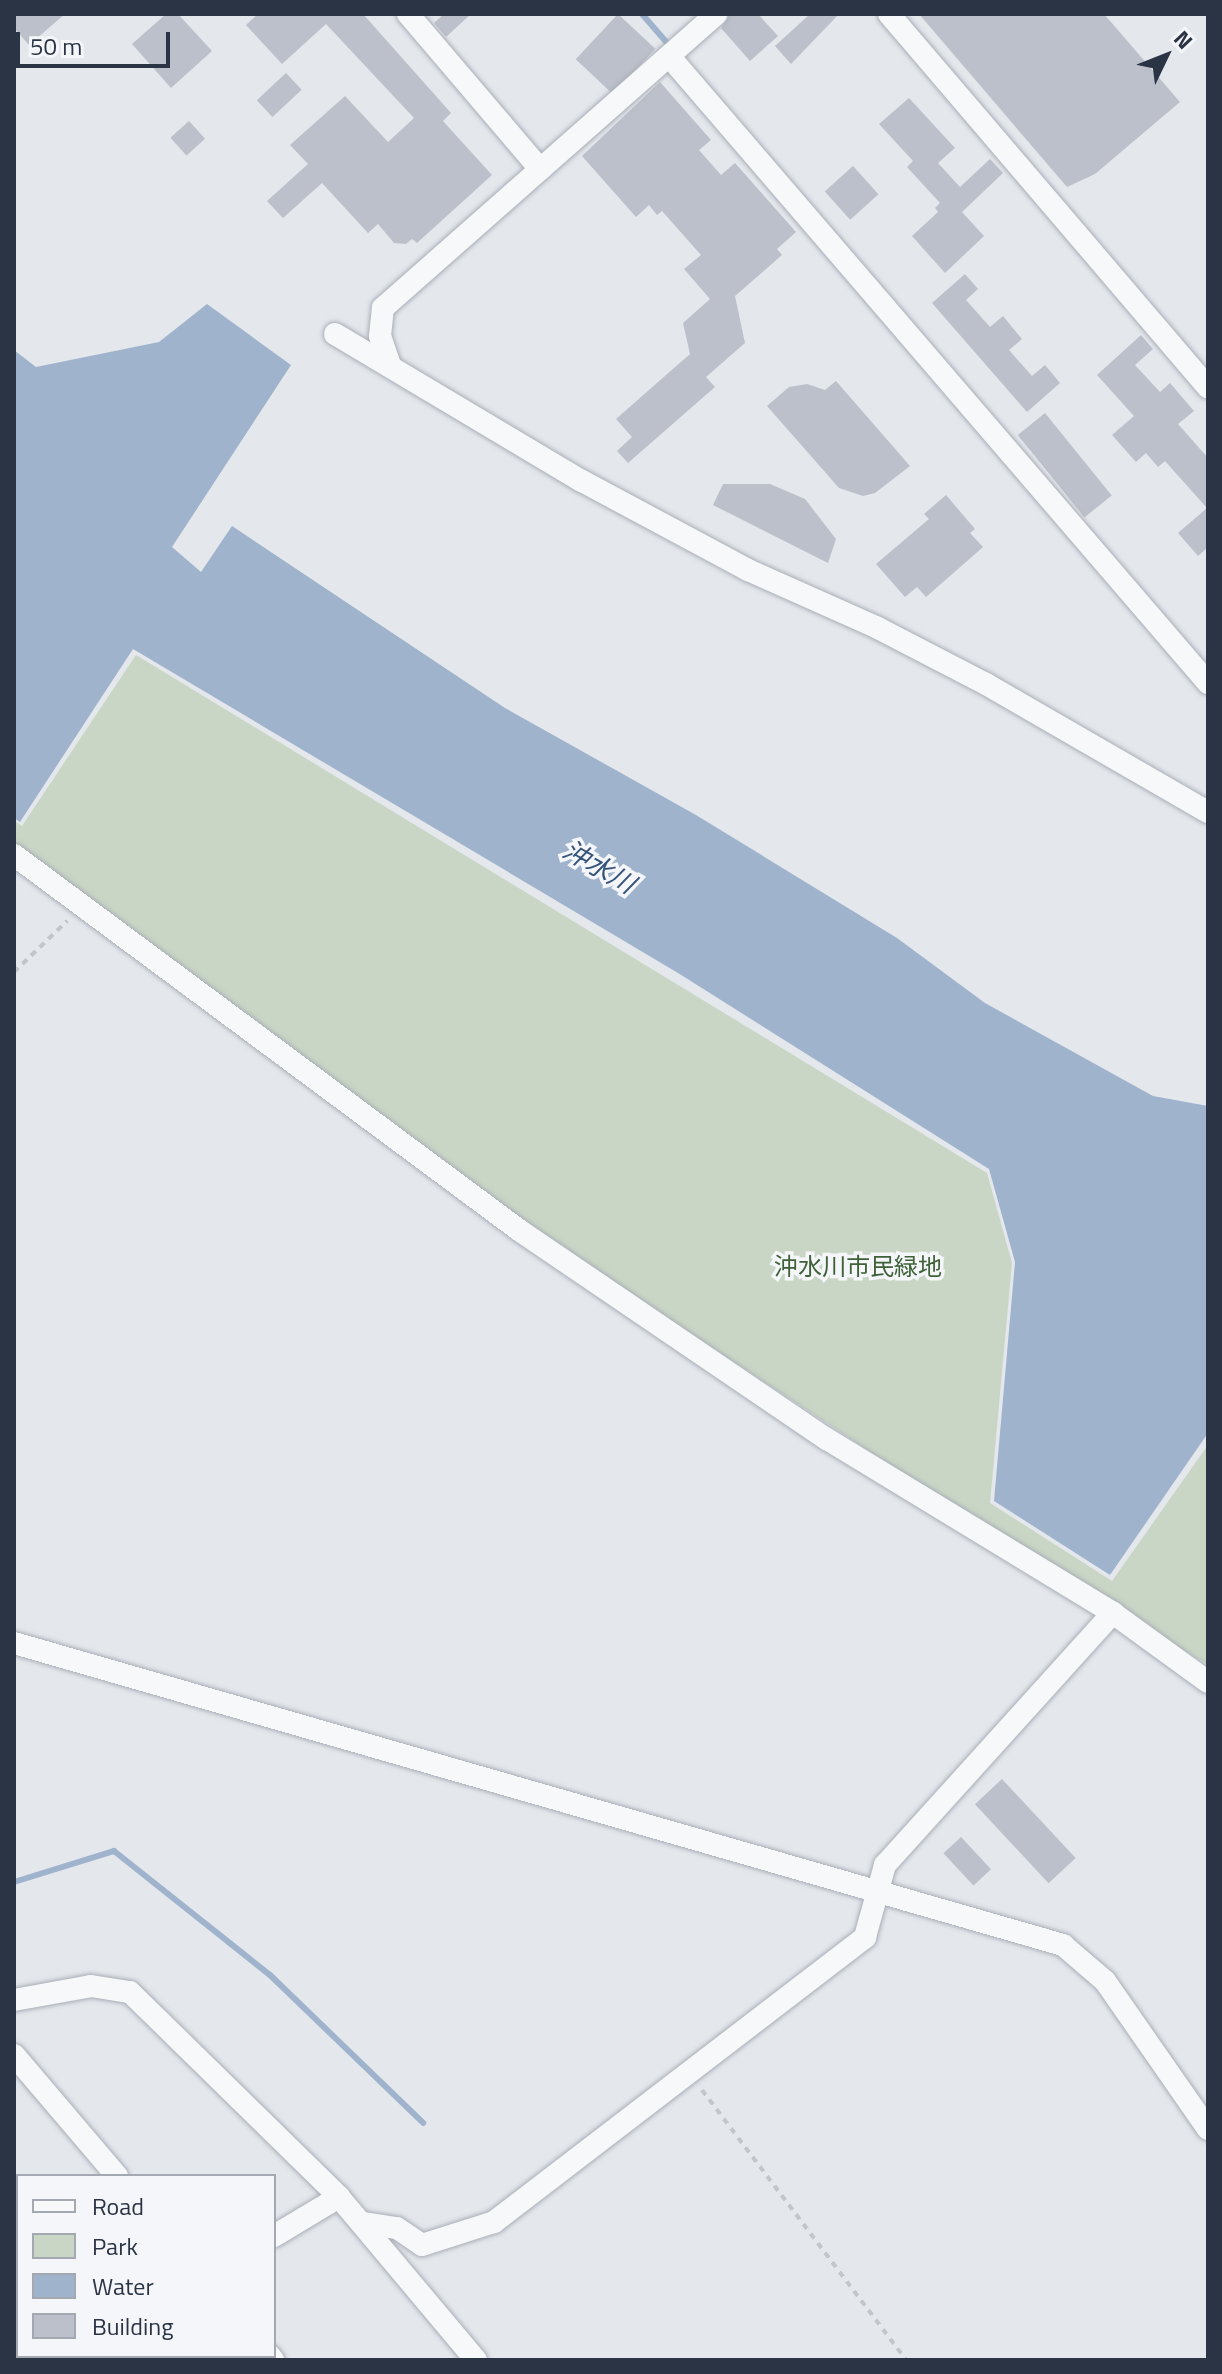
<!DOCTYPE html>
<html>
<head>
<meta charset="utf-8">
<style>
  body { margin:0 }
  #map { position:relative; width:1222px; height:2374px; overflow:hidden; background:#e4e7ec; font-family:"Titillium Web","Noto Sans JP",sans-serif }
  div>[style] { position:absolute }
  .green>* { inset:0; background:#c9d6c5 }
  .water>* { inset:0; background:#9fb4cc }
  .stream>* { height:6px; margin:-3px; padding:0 3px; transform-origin:3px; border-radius:3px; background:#9fb4cc }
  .building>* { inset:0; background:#bbc0ca; transform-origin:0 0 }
  .path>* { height:4px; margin-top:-2px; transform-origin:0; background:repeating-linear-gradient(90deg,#c2c5cb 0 6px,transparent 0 12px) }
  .roads { filter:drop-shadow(0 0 2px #a9aeb7) drop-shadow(0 0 2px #a9aeb7) }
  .minor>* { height:22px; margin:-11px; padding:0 11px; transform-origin:11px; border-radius:11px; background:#f7f8fa }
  span { translate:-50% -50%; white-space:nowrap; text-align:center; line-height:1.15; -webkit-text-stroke:7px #f4f6f9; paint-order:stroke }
  .park-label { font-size:24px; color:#3f6138 }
  .water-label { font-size:26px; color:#34527a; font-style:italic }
  .frame { position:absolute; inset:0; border:16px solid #2b3445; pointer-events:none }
  .legend { position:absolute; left:16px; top:2174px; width:260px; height:184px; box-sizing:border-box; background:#f4f6f9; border:2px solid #a4a8b1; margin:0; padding:10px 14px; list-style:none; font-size:24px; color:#2b3445 }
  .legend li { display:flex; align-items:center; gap:16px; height:40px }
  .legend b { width:40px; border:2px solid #a4a8b1 }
  .north { position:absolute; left:1126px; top:16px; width:80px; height:80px; -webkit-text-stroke:6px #f4f6f9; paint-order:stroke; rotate:47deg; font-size:22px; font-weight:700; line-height:32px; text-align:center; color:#2b3445 }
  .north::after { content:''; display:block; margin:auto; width:28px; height:36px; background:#2b3445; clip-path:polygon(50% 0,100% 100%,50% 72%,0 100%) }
  .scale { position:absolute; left:16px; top:32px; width:154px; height:36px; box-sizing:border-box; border:4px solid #2b3445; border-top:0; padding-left:10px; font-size:24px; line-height:28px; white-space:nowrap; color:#2b3445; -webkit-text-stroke:6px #f4f6f9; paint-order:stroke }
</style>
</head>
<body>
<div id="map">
  <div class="green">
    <div style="clip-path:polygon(136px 655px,987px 1173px,1012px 1263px,990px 1503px,1112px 1581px,1208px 1445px,1208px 1665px,974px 1520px,553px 1243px,14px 847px,14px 821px,22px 826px)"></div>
  </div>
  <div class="water">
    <div style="clip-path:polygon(207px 304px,291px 365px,172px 547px,201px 572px,232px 526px,505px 708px,696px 815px,897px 938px,985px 1003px,1153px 1096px,1208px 1106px,1208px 1433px,1110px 1575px,994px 1501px,1015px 1262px,989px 1169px,678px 973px,133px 649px,20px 822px,14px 818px,14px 350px,36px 367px,159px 342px)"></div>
  </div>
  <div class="stream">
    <div style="left:642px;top:14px;width:38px;rotate:49deg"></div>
    <div style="left:14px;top:1882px;width:105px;rotate:-17.2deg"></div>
    <div style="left:114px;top:1851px;width:199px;rotate:38.5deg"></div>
    <div style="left:270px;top:1975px;width:213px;rotate:44deg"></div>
  </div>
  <div class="building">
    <div style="clip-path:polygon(14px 14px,65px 14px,29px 45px,14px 28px)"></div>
    <div style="clip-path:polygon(166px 14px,178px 14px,212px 51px,171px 88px,132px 44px)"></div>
    <div style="clip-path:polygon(258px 14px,363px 14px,451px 113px,443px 121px,492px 175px,417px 243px,412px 239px,406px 244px,394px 243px,378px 224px,368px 233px,322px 183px,283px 218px,267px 201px,308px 164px,290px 145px,345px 96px,388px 142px,414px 118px,326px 24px,282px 64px,246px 25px)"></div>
    <div style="clip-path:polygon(444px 14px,471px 14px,446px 37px,434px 23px)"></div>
    <div style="left:618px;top:14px;width:51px;height:62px;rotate:43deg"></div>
    <div style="clip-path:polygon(730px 14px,758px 14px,778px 36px,750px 61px,721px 28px)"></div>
    <div style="clip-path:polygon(810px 14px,839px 14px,791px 64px,775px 46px)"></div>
    <div style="clip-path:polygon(919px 14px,1104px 14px,1180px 102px,1095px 174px,1067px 187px)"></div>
    <div style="left:286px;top:73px;width:23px;height:40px;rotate:47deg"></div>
    <div style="clip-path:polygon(660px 82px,711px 140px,699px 150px,721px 175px,735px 163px,796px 232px,777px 249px,782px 255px,735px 296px,745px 343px,706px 377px,715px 387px,628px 463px,617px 451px,632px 437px,616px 419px,690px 354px,683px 323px,710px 299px,684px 269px,701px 255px,662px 211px,657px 215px,649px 205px,636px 217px,582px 156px)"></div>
    <div style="clip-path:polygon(909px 98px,955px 148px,938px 163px,960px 187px,990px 159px,1003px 173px,962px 212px,984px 236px,945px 273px,912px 236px,938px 212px,935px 208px,940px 203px,907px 167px,913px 161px,879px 124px)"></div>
    <div style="left:189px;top:121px;width:24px;height:25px;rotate:48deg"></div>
    <div style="left:853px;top:166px;width:38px;height:38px;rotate:48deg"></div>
    <div style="clip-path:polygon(965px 274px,978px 289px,966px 300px,990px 327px,1003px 316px,1022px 339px,1009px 350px,1032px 376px,1045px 365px,1060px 383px,1027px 412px,932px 303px)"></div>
    <div style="clip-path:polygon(1141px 335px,1153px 349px,1135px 365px,1160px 392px,1170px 383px,1194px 411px,1178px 424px,1208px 458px,1208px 547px,1198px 556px,1178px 533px,1207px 508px,1165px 461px,1158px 467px,1146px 453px,1136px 462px,1112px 435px,1134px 416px,1097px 375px)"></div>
    <div style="clip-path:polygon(836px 381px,910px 466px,875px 493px,863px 496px,839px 488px,767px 406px,789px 387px,807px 384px,825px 390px)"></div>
    <div style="left:1045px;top:413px;width:106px;height:35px;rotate:51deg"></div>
    <div style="clip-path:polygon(723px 484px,770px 484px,805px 499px,836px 539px,828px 563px,713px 505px)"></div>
    <div style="clip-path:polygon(946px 495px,975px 529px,970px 533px,983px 547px,926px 597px,917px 587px,905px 597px,876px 564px,929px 519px,924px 514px)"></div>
    <div style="left:1002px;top:1779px;width:108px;height:37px;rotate:47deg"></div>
    <div style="left:961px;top:1837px;width:44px;height:24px;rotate:47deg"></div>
  </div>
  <div class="path">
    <div style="left:14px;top:972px;width:74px;rotate:-43.9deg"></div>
    <div style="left:702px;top:2090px;width:338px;rotate:52.9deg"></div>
  </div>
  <div class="roads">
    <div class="minor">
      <div style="left:408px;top:14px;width:204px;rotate:49.6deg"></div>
      <div style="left:889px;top:14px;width:491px;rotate:49.5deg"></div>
      <div style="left:669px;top:56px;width:827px;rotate:49.32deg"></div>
      <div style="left:335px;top:334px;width:287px;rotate:30.8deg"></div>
      <div style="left:582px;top:481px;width:188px;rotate:28.2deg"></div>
      <div style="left:748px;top:570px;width:142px;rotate:24deg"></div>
      <div style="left:878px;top:628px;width:122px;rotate:27.4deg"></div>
      <div style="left:986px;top:684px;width:256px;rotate:30deg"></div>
      <div style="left:390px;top:365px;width:31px;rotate:-109deg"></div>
      <div style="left:380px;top:336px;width:28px;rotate:-84deg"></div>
      <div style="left:383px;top:308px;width:444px;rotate:-41.4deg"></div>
      <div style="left:14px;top:855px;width:629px;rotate:36.6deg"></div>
      <div style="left:519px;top:1230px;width:372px;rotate:34.2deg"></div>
      <div style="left:827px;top:1439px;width:335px;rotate:31.3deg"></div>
      <div style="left:1113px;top:1613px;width:117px;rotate:36deg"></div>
      <div style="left:14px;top:1643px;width:1092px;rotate:16.06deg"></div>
      <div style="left:1063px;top:1945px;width:55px;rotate:40.6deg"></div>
      <div style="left:1105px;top:1981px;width:180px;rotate:55.2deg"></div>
      <div style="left:14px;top:2000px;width:78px;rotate:-10.3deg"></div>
      <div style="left:91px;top:1986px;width:39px;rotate:9deg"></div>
      <div style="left:130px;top:1992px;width:293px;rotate:44.4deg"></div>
      <div style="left:339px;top:2197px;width:213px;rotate:50deg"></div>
      <div style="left:14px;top:2055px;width:159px;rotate:49.6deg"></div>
      <div style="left:364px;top:2223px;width:33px;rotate:9deg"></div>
      <div style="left:397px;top:2228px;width:30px;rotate:34deg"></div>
      <div style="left:422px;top:2245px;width:76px;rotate:-17.7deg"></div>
      <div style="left:494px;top:2222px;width:468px;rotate:-37.5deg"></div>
      <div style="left:865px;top:1937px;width:75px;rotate:-74.5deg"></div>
      <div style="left:885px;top:1865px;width:340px;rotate:-47.9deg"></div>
      <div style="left:274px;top:2236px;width:76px;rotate:-31deg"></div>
      <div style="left:14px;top:2318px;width:6px;rotate:51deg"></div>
      <div style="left:46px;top:2356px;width:5px;rotate:53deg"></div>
      <div style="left:270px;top:2356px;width:5px;rotate:53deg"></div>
      <div style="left:69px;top:2360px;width:8px;rotate:-30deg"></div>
    </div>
  </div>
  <div class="park-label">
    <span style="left:858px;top:1267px">沖水川市民緑地</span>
  </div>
  <div class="water-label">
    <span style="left:599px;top:867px;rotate:30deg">沖水川</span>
  </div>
  <div class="frame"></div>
  <ul class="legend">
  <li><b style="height:10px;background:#f7f8fa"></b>Road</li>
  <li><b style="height:22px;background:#c9d6c5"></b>Park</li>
  <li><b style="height:22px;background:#9fb4cc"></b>Water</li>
  <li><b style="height:22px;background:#bbc0ca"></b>Building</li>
  </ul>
  <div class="north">N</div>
  <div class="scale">50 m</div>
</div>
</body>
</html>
